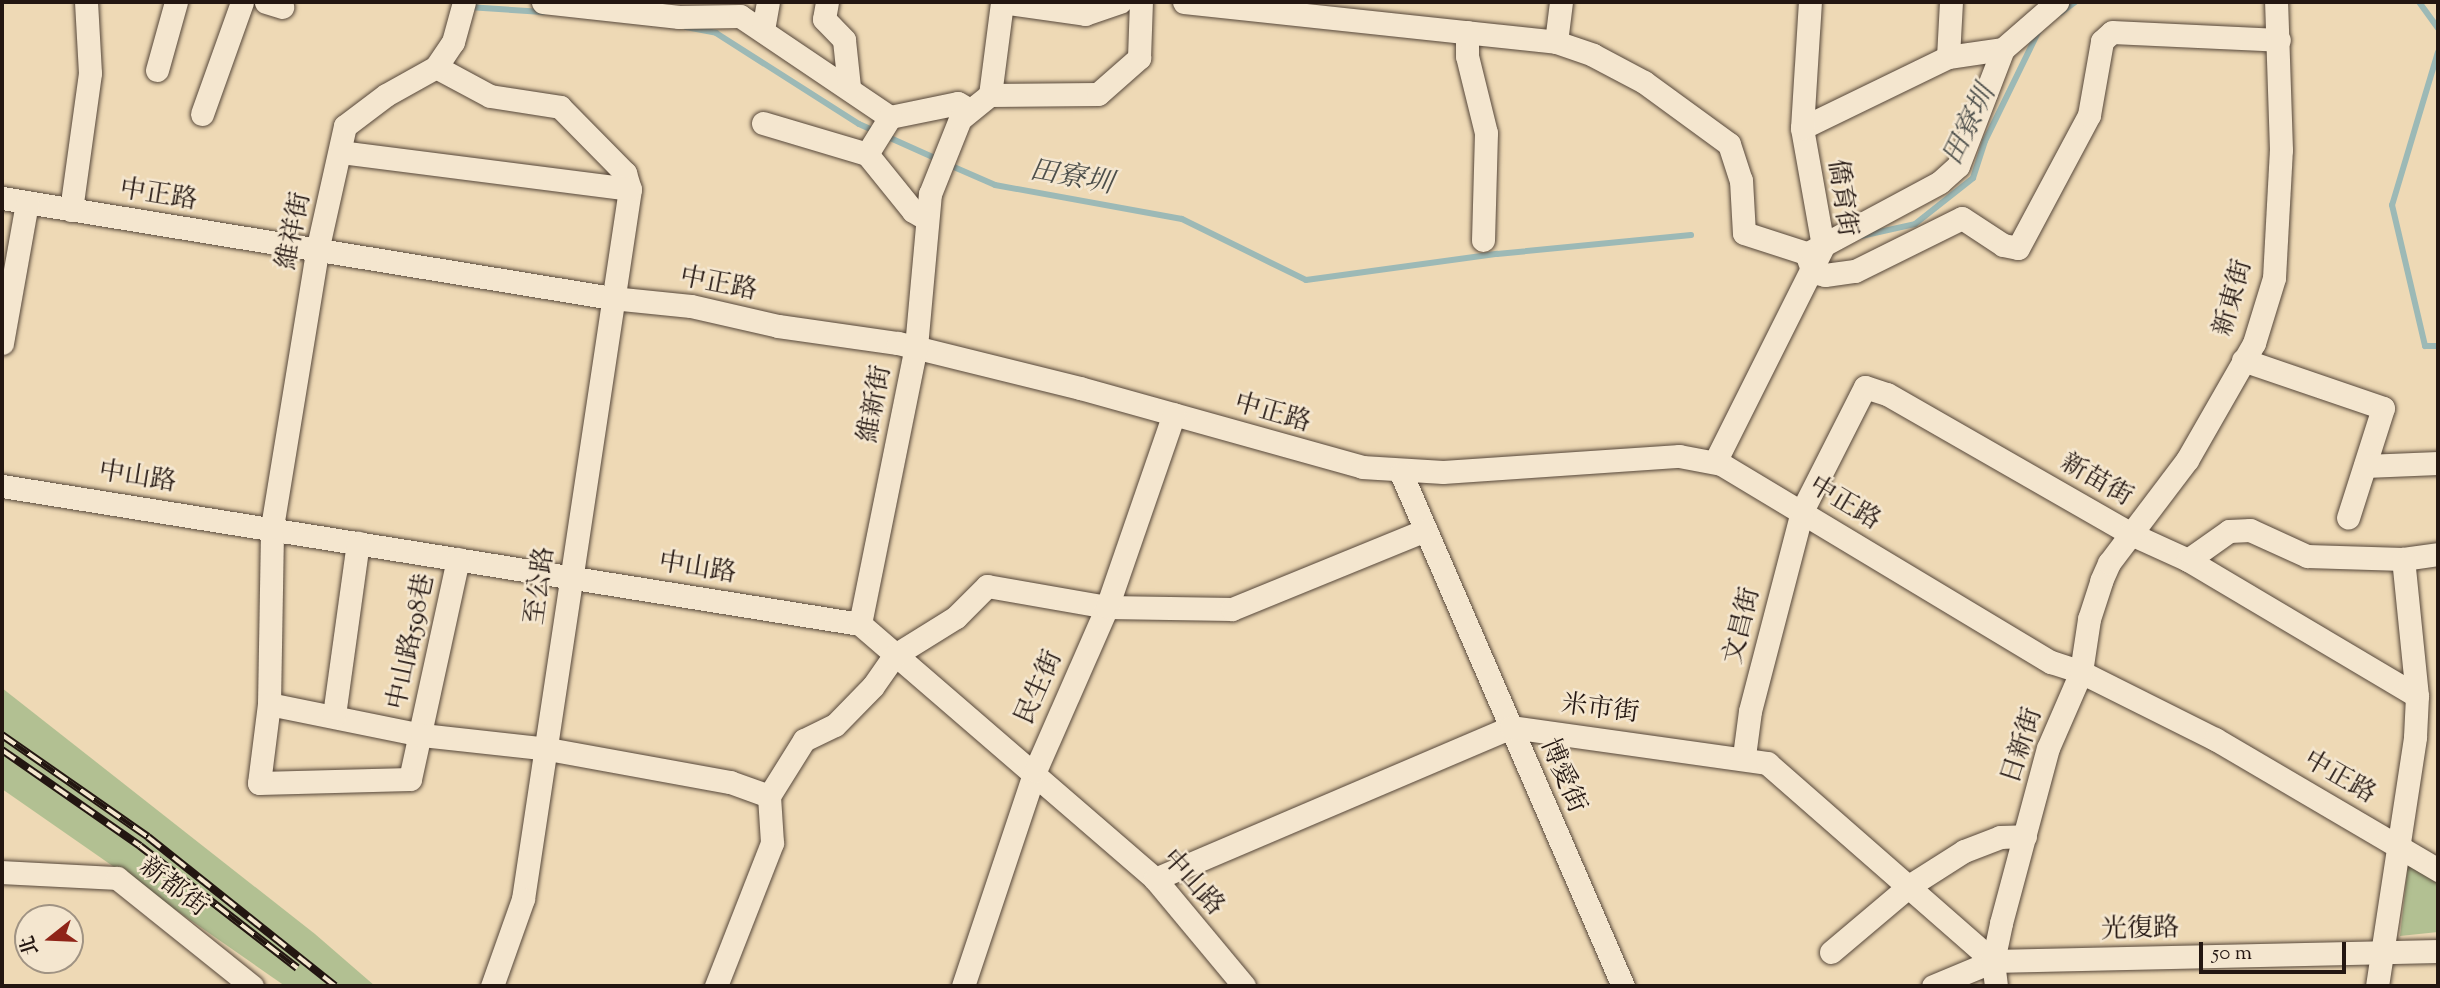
<!DOCTYPE html>
<html>
<head>
<meta charset="utf-8">
<style>
  body { margin:0 }
  #map { position:relative; width:2440px; height:988px; overflow:hidden; background:#eed9b5; font-family:"Sorts Mill Goudy","Noto Serif TC",serif }
  div>[style] { position:absolute }
  .green>* { inset:0; background:#b2c092 }
  .stream>* { height:6px; margin:-3px; padding:0 3px; transform-origin:3px; border-radius:3px; background:#9cb9b6 }
  .roads { filter:drop-shadow(0 0 2px #56473a) drop-shadow(0 0 2px #56473a) }
  .minor>* { height:23px; margin:-11.5px; padding:0 11.5px; transform-origin:11.5px; border-radius:11.5px; background:#f4e6cf }
  .rail>* { height:8px; margin-top:-4px; transform-origin:0; background:repeating-linear-gradient(90deg,#f4e6cf 0 16px,#231611 0 32px); box-sizing:border-box; border-block:2px solid #231611 }
  span { translate:-50% -50%; white-space:nowrap; text-align:center; line-height:1.15; -webkit-text-stroke:5px #f4e6cf; paint-order:stroke }
  .street-label { font-size:26px; color:#231611 }
  .water-label { font-size:28px; color:#4d4f4b; font-style:italic }
  .frame { position:absolute; inset:0; border:4px solid #231611; pointer-events:none }
  .north { position:absolute; left:14px; top:904px; width:70px; height:70px; box-sizing:border-box; background:#f4e6cf; border:2px solid #a09383; border-radius:50%; rotate:252deg; font-size:19px; font-weight:700; line-height:28px; text-align:center; color:#231611 }
  .north::after { content:''; display:block; margin:auto; width:24px; height:32px; background:#8f2418; clip-path:polygon(50% 0,100% 100%,50% 72%,0 100%) }
  .scale { position:absolute; left:2199px; top:942px; width:147px; height:32px; box-sizing:border-box; border:4px solid #231611; border-top:0; padding-left:9px; font-size:21px; line-height:24px; white-space:nowrap; color:#231611; -webkit-text-stroke:5px #f4e6cf; paint-order:stroke }
</style>
</head>
<body>
<div id="map">
  <div class="green">
    <div style="clip-path:polygon(2px 688px,315px 934px,375px 986px,285px 986px,2px 789px)"></div>
    <div style="clip-path:polygon(2408px 865px,2438px 881px,2438px 932px,2400px 936px)"></div>
  </div>
  <div class="stream">
    <div style="left:2419px;top:2px;width:32px;rotate:54deg"></div>
    <div style="left:468px;top:7px;width:75px;rotate:3.8deg"></div>
    <div style="left:2060px;top:13px;width:19px;rotate:-36deg"></div>
    <div style="left:686px;top:27px;width:31px;rotate:11deg"></div>
    <div style="left:716px;top:33px;width:169px;rotate:32.5deg"></div>
    <div style="left:859px;top:124px;width:85px;rotate:24.2deg"></div>
    <div style="left:2438px;top:52px;width:160px;rotate:106.7deg"></div>
    <div style="left:2392px;top:205px;width:145px;rotate:76.8deg"></div>
    <div style="left:2425px;top:346px;width:13px"></div>
    <div style="left:947px;top:164px;width:52px;rotate:23.6deg"></div>
    <div style="left:995px;top:185px;width:190px;rotate:10.3deg"></div>
    <div style="left:1182px;top:219px;width:138px;rotate:26.2deg"></div>
    <div style="left:1306px;top:280px;width:193px;rotate:-7.8deg"></div>
    <div style="left:1497px;top:254px;width:195px;rotate:-5.6deg"></div>
    <div style="left:1861px;top:236px;width:55px;rotate:-12.5deg"></div>
    <div style="left:1915px;top:224px;width:74px;rotate:-38.4deg"></div>
    <div style="left:1973px;top:178px;width:39px;rotate:-72deg"></div>
    <div style="left:1985px;top:141px;width:126px;rotate:-64deg"></div>
  </div>
  <div class="roads">
    <div class="minor">
      <div style="left:266px;top:2px;width:17px;rotate:17deg"></div>
      <div style="left:543px;top:2px;width:137px;rotate:6.3deg"></div>
      <div style="left:679px;top:17px;width:61px;rotate:-0.9deg"></div>
      <div style="left:740px;top:16px;width:181px;rotate:34deg"></div>
      <div style="left:890px;top:117px;width:69px;rotate:-11.6deg"></div>
      <div style="left:958px;top:103px;width:12px;rotate:31deg"></div>
      <div style="left:827px;top:2px;width:17px;rotate:100deg"></div>
      <div style="left:824px;top:19px;width:29px;rotate:46deg"></div>
      <div style="left:844px;top:40px;width:47px;rotate:83.9deg"></div>
      <div style="left:1002px;top:2px;width:84px;rotate:8.2deg"></div>
      <div style="left:1085px;top:14px;width:37px;rotate:-19deg"></div>
      <div style="left:1184px;top:2px;width:374px;rotate:6.1deg"></div>
      <div style="left:1556px;top:42px;width:39px;rotate:19deg"></div>
      <div style="left:1593px;top:55px;width:58px;rotate:27.9deg"></div>
      <div style="left:1644px;top:82px;width:105px;rotate:36.1deg"></div>
      <div style="left:1729px;top:144px;width:38px;rotate:72deg"></div>
      <div style="left:1741px;top:180px;width:53px;rotate:86.8deg"></div>
      <div style="left:1744px;top:233px;width:65px;rotate:17.9deg"></div>
      <div style="left:1806px;top:253px;width:20px;rotate:70deg"></div>
      <div style="left:1813px;top:272px;width:12px;rotate:14deg"></div>
      <div style="left:1825px;top:275px;width:30px;rotate:-8deg"></div>
      <div style="left:1855px;top:271px;width:119px;rotate:-26.4deg"></div>
      <div style="left:1962px;top:218px;width:49px;rotate:33.4deg"></div>
      <div style="left:2003px;top:245px;width:15px;rotate:11deg"></div>
      <div style="left:2018px;top:248px;width:151px;rotate:-61.9deg"></div>
      <div style="left:2089px;top:115px;width:75px;rotate:-80deg"></div>
      <div style="left:2102px;top:41px;width:13px;rotate:-42deg"></div>
      <div style="left:2112px;top:32px;width:167px;rotate:2.7deg"></div>
      <div style="left:763px;top:30px;width:28px;rotate:-80deg"></div>
      <div style="left:1467px;top:32px;width:24px;rotate:90deg"></div>
      <div style="left:1467px;top:56px;width:79px;rotate:76.1deg"></div>
      <div style="left:1486px;top:133px;width:107px;rotate:91.6deg"></div>
      <div style="left:1556px;top:42px;width:40px;rotate:-82.9deg"></div>
      <div style="left:1948px;top:57px;width:56px;rotate:-8.3deg"></div>
      <div style="left:436px;top:67px;width:61px;rotate:28.2deg"></div>
      <div style="left:490px;top:96px;width:71px;rotate:8.9deg"></div>
      <div style="left:560px;top:107px;width:93px;rotate:45.4deg"></div>
      <div style="left:625px;top:173px;width:17px;rotate:73deg"></div>
      <div style="left:630px;top:189px;width:718px;rotate:98.57deg"></div>
      <div style="left:523px;top:899px;width:92px;rotate:109.6deg"></div>
      <div style="left:157px;top:70px;width:71px;rotate:-74.4deg"></div>
      <div style="left:990px;top:95px;width:108px;rotate:-0.5deg"></div>
      <div style="left:1098px;top:94px;width:55px;rotate:-41.3deg"></div>
      <div style="left:1139px;top:58px;width:56px;rotate:-88deg"></div>
      <div style="left:202px;top:114px;width:119px;rotate:-70.3deg"></div>
      <div style="left:763px;top:123px;width:109px;rotate:16.6deg"></div>
      <div style="left:867px;top:154px;width:73px;rotate:51.1deg"></div>
      <div style="left:913px;top:211px;width:16px;rotate:30deg"></div>
      <div style="left:1802px;top:128px;width:162px;rotate:-25.9deg"></div>
      <div style="left:1948px;top:57px;width:55px;rotate:-86.9deg"></div>
      <div style="left:341px;top:152px;width:291px;rotate:7.3deg"></div>
      <div style="left:867px;top:154px;width:44px;rotate:-58.1deg"></div>
      <div style="left:2px;top:198px;width:618px;rotate:9.31deg"></div>
      <div style="left:612px;top:298px;width:79px;rotate:5.8deg"></div>
      <div style="left:691px;top:306px;width:89px;rotate:12.9deg"></div>
      <div style="left:778px;top:326px;width:121px;rotate:8.1deg"></div>
      <div style="left:898px;top:343px;width:187px;rotate:13.9deg"></div>
      <div style="left:1080px;top:388px;width:293px;rotate:15.6deg"></div>
      <div style="left:1362px;top:467px;width:81px;rotate:3.5deg"></div>
      <div style="left:1443px;top:472px;width:237px;rotate:-3.9deg"></div>
      <div style="left:1679px;top:456px;width:43px;rotate:10.8deg"></div>
      <div style="left:1721px;top:464px;width:385px;rotate:31deg"></div>
      <div style="left:2051px;top:662px;width:32px;rotate:18deg"></div>
      <div style="left:2081px;top:672px;width:150px;rotate:26.6deg"></div>
      <div style="left:2215px;top:739px;width:259px;rotate:30.4deg"></div>
      <div style="left:71px;top:210px;width:138px;rotate:-82.1deg"></div>
      <div style="left:90px;top:73px;width:71px;rotate:-93.2deg"></div>
      <div style="left:1812px;top:251px;width:145px;rotate:-28.3deg"></div>
      <div style="left:1940px;top:182px;width:24px;rotate:-42deg"></div>
      <div style="left:1958px;top:166px;width:125px;rotate:-69deg"></div>
      <div style="left:2003px;top:49px;width:72px;rotate:-41deg"></div>
      <div style="left:2px;top:343px;width:143px;rotate:-79.9deg"></div>
      <div style="left:2243px;top:360px;width:148px;rotate:18.9deg"></div>
      <div style="left:2383px;top:408px;width:115px;rotate:107.7deg"></div>
      <div style="left:1715px;top:462px;width:241px;rotate:-63.4deg"></div>
      <div style="left:1823px;top:246px;width:120px;rotate:-100.1deg"></div>
      <div style="left:1802px;top:128px;width:126px;rotate:-86.4deg"></div>
      <div style="left:2365px;top:466px;width:73px;rotate:-2.4deg"></div>
      <div style="left:1401px;top:473px;width:559px;rotate:66.6deg"></div>
      <div style="left:2px;top:486px;width:869px;rotate:9.14deg"></div>
      <div style="left:860px;top:624px;width:390px;rotate:40.8deg"></div>
      <div style="left:1155px;top:879px;width:139px;rotate:50.2deg"></div>
      <div style="left:458px;top:559px;width:225px;rotate:102.3deg"></div>
      <div style="left:410px;top:779px;width:151px;rotate:178.5deg"></div>
      <div style="left:259px;top:783px;width:80px;rotate:-82.8deg"></div>
      <div style="left:269px;top:704px;width:177px;rotate:-89deg"></div>
      <div style="left:272px;top:527px;width:280px;rotate:-80.7deg"></div>
      <div style="left:317px;top:251px;width:128px;rotate:-77.4deg"></div>
      <div style="left:345px;top:126px;width:51px;rotate:-37.1deg"></div>
      <div style="left:386px;top:95px;width:57px;rotate:-29.2deg"></div>
      <div style="left:436px;top:67px;width:30px;rotate:-56deg"></div>
      <div style="left:453px;top:42px;width:41px;rotate:-74.6deg"></div>
      <div style="left:2188px;top:560px;width:50px;rotate:-35.3deg"></div>
      <div style="left:2229px;top:531px;width:21px;rotate:-3deg"></div>
      <div style="left:2250px;top:530px;width:63px;rotate:24.5deg"></div>
      <div style="left:2307px;top:556px;width:96px;rotate:1.8deg"></div>
      <div style="left:2403px;top:559px;width:35px;rotate:-8deg"></div>
      <div style="left:860px;top:624px;width:283px;rotate:-78.6deg"></div>
      <div style="left:916px;top:347px;width:154px;rotate:-84.8deg"></div>
      <div style="left:930px;top:194px;width:81px;rotate:-68.2deg"></div>
      <div style="left:960px;top:119px;width:38px;rotate:-39deg"></div>
      <div style="left:990px;top:95px;width:94px;rotate:-82.6deg"></div>
      <div style="left:269px;top:704px;width:156px;rotate:11.5deg"></div>
      <div style="left:422px;top:735px;width:127px;rotate:6.3deg"></div>
      <div style="left:548px;top:749px;width:185px;rotate:10.3deg"></div>
      <div style="left:730px;top:782px;width:41px;rotate:19.7deg"></div>
      <div style="left:769px;top:796px;width:47px;rotate:86.3deg"></div>
      <div style="left:772px;top:843px;width:154px;rotate:111.4deg"></div>
      <div style="left:334px;top:715px;width:174px;rotate:-82.1deg"></div>
      <div style="left:1744px;top:756px;width:45px;rotate:-82.4deg"></div>
      <div style="left:1750px;top:711px;width:207px;rotate:-75.4deg"></div>
      <div style="left:1802px;top:511px;width:139px;rotate:-63.1deg"></div>
      <div style="left:1865px;top:387px;width:23px;rotate:18deg"></div>
      <div style="left:1887px;top:394px;width:281px;rotate:29.8deg"></div>
      <div style="left:2131px;top:534px;width:63px;rotate:24.5deg"></div>
      <div style="left:2188px;top:560px;width:266px;rotate:30.7deg"></div>
      <div style="left:769px;top:796px;width:66px;rotate:-58deg"></div>
      <div style="left:804px;top:740px;width:34px;rotate:-26deg"></div>
      <div style="left:835px;top:725px;width:54px;rotate:-45.7deg"></div>
      <div style="left:873px;top:686px;width:38px;rotate:-55deg"></div>
      <div style="left:895px;top:655px;width:72px;rotate:-31.9deg"></div>
      <div style="left:956px;top:617px;width:44px;rotate:-45deg"></div>
      <div style="left:987px;top:586px;width:122px;rotate:9.9deg"></div>
      <div style="left:1107px;top:607px;width:125px;rotate:0.9deg"></div>
      <div style="left:1232px;top:609px;width:209px;rotate:-22.2deg"></div>
      <div style="left:2px;top:872px;width:115px;rotate:3deg"></div>
      <div style="left:117px;top:878px;width:173px;rotate:38.7deg"></div>
      <div style="left:1155px;top:879px;width:387px;rotate:-23.1deg"></div>
      <div style="left:1511px;top:727px;width:259px;rotate:8deg"></div>
      <div style="left:1767px;top:763px;width:300px;rotate:41.2deg"></div>
      <div style="left:1831px;top:952px;width:102px;rotate:-40.2deg"></div>
      <div style="left:1909px;top:886px;width:65px;rotate:-32.5deg"></div>
      <div style="left:1964px;top:851px;width:39px;rotate:-21deg"></div>
      <div style="left:2000px;top:837px;width:25px;rotate:-2deg"></div>
      <div style="left:963px;top:986px;width:227px;rotate:-71.5deg"></div>
      <div style="left:1035px;top:771px;width:179px;rotate:-66.3deg"></div>
      <div style="left:1107px;top:607px;width:204px;rotate:-70.9deg"></div>
      <div style="left:1933px;top:986px;width:65px;rotate:-22.6deg"></div>
      <div style="left:1993px;top:961px;width:445px;rotate:-1.3deg"></div>
      <div style="left:1996px;top:986px;width:25px;rotate:-97deg"></div>
      <div style="left:1993px;top:961px;width:39px;rotate:-78deg"></div>
      <div style="left:2001px;top:923px;width:181px;rotate:-75deg"></div>
      <div style="left:2048px;top:748px;width:83px;rotate:-66.5deg"></div>
      <div style="left:2081px;top:672px;width:54px;rotate:-81.4deg"></div>
      <div style="left:2089px;top:619px;width:40px;rotate:-72deg"></div>
      <div style="left:2101px;top:581px;width:20px;rotate:-66deg"></div>
      <div style="left:2109px;top:563px;width:129px;rotate:-52.9deg"></div>
      <div style="left:2187px;top:460px;width:135px;rotate:-60.2deg"></div>
      <div style="left:2254px;top:343px;width:68px;rotate:-72.9deg"></div>
      <div style="left:2274px;top:278px;width:128px;rotate:-86.9deg"></div>
      <div style="left:2281px;top:150px;width:148px;rotate:-91.9deg"></div>
      <div style="left:2377px;top:986px;width:252px;rotate:-81.3deg"></div>
      <div style="left:2415px;top:737px;width:41px;rotate:-87.2deg"></div>
      <div style="left:2417px;top:696px;width:138px;rotate:-95.8deg"></div>
    </div>
  </div>
  <div class="rail">
    <div style="left:2px;top:735px;width:178px;rotate:34.9deg"></div>
    <div style="left:148px;top:837px;width:239px;rotate:38.5deg"></div>
    <div style="left:2px;top:750px;width:168px;rotate:34.8deg"></div>
    <div style="left:140px;top:846px;width:199px;rotate:37.8deg"></div>
  </div>
  <div class="street-label">
    <span style="left:158px;top:196px;rotate:9deg">中正路</span>
    <span style="left:1841px;top:198px;rotate:82deg">僑育街</span>
    <span style="left:295px;top:231px;rotate:-78deg">維祥街</span>
    <span style="left:718px;top:285px;rotate:11deg">中正路</span>
    <span style="left:2234px;top:298px;rotate:-74deg">新東街</span>
    <span style="left:876px;top:404px;rotate:-79deg">維新街</span>
    <span style="left:1272px;top:414px;rotate:16deg">中正路</span>
    <span style="left:137px;top:478px;rotate:9deg">中山路</span>
    <span style="left:2096px;top:481px;rotate:30deg">新苗街</span>
    <span style="left:1844px;top:504px;rotate:31deg">中正路</span>
    <span style="left:697px;top:569px;rotate:9deg">中山路</span>
    <span style="left:541px;top:586px;rotate:-82deg">至公路</span>
    <span style="left:1743px;top:626px;rotate:-76deg">文昌街</span>
    <span style="left:412px;top:642px;rotate:-78deg">中山路598巷</span>
    <span style="left:1040px;top:688px;rotate:-66deg">民生街</span>
    <span style="left:1600px;top:710px;rotate:7deg">米市街</span>
    <span style="left:2023px;top:746px;rotate:-72deg">日新街</span>
    <span style="left:1562px;top:776px;rotate:67deg">博愛街</span>
    <span style="left:2339px;top:778px;rotate:30deg">中正路</span>
    <span style="left:1192px;top:883px;rotate:48deg">中山路</span>
    <span style="left:173px;top:888px;rotate:38deg">新都街</span>
    <span style="left:2140px;top:930px;rotate:-1deg">光復路</span>
  </div>
  <div class="water-label">
    <span style="left:1970px;top:126px;rotate:-64deg">田寮圳</span>
    <span style="left:1071px;top:178px;rotate:10deg">田寮圳</span>
  </div>
  <div class="frame"></div>
  <div class="north">北</div>
  <div class="scale">50 m</div>
</div>
</body>
</html>
